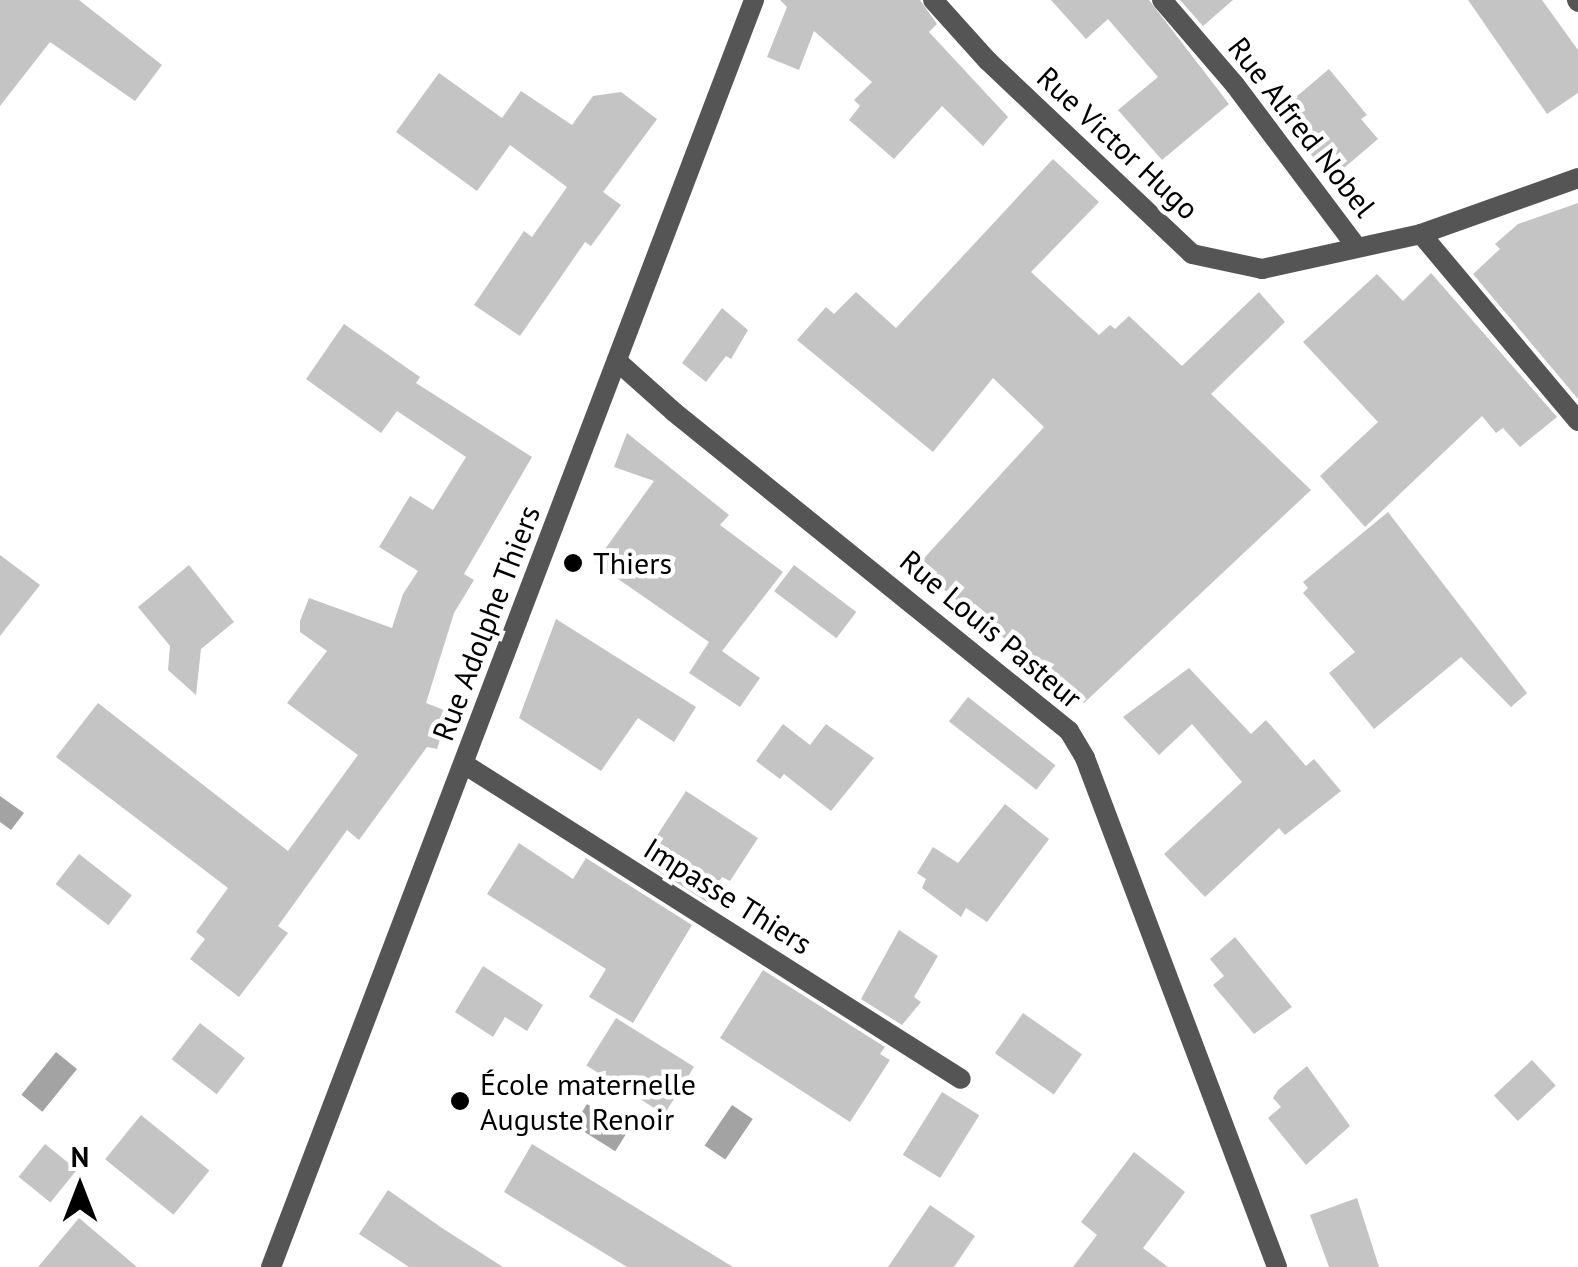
<!DOCTYPE html>
<html>
<head>
<meta charset="utf-8">
<style>
  body { margin:0 }
  #map { position:relative; width:1578px; height:1267px; overflow:hidden; background:#fff; font-family:"PT Sans",sans-serif }
  div>[style] { position:absolute }
  .water>* { inset:0; background:#a3a3a3; transform-origin:0 0 }
  .building>* { inset:0; background:#c4c4c4; transform-origin:0 0 }
  .service>* { height:20px; margin:-10px; padding:0 10px; transform-origin:10px; border-radius:10px; background:#555 }
  .minor>* { height:20px; margin:-10px; padding:0 10px; transform-origin:10px; border-radius:10px; background:#555 }
  .tertiary>* { height:20px; margin:-10px; padding:0 10px; transform-origin:10px; border-radius:10px; background:#555 }
  .dots>* { width:28px; height:28px; translate:-50% -50%; box-sizing:border-box; border:5px solid #fff; border-radius:50% }
  span { translate:-50% -50%; white-space:nowrap; text-align:center; line-height:1.15; -webkit-text-stroke:9px #fff; paint-order:stroke }
  .street-label { font-size:30px; color:#000 }
  .poi-label { font-size:30px; color:#000 }
  .left { translate:0 -50%; text-align:left }
  .north { position:absolute; left:30px; top:1137px; width:100px; height:100px; -webkit-text-stroke:8px #fff; paint-order:stroke; rotate:0deg; font-size:28px; font-weight:700; line-height:40px; text-align:center; color:#000 }
  .north::after { content:''; display:block; margin:auto; width:35px; height:45px; background:#000; clip-path:polygon(50% 0,100% 100%,50% 72%,0 100%) }
</style>
</head>
<body>
<div id="map">
  <div class="water">
    <div style="clip-path:polygon(0 796px,24px 813px,11px 830px,0 822px)"></div>
    <div style="left:56px;top:1052px;width:27px;height:55px;rotate:39deg"></div>
    <div style="left:587px;top:1104px;width:49px;height:25px;rotate:32deg"></div>
    <div style="left:732px;top:1105px;width:25px;height:49px;rotate:34deg"></div>
  </div>
  <div class="building">
    <div style="clip-path:polygon(0 0,79px 0,162px 65px,135px 101px,50px 42px,0 106px)"></div>
    <div style="clip-path:polygon(780px 0,920px 0,937px 24px,929px 32px,1008px 117px,983px 146px,942px 106px,894px 159px,849px 120px,860px 106px,854px 100px,872px 82px,814px 31px,799px 70px,767px 57px,787px 7px)"></div>
    <div style="clip-path:polygon(1051px 0,1149px 0,1229px 104px,1162px 160px,1118px 110px,1158px 77px,1108px 19px,1086px 39px)"></div>
    <div style="clip-path:polygon(1180px 0,1233px 0,1203px 26px)"></div>
    <div style="clip-path:polygon(1468px 0,1542px 0,1578px 50px,1578px 93px,1547px 114px)"></div>
    <div style="clip-path:polygon(1329px 69px,1367px 115px,1361px 119px,1378px 139px,1331px 179px,1277px 113px)"></div>
    <div style="clip-path:polygon(439px 73px,502px 118px,521px 91px,572px 125px,593px 96px,621px 92px,657px 119px,603px 192px,621px 205px,591px 246px,585px 242px,520px 336px,474px 305px,524px 231px,532px 237px,567px 187px,510px 145px,477px 191px,396px 132px)"></div>
    <div style="clip-path:polygon(1053px 159px,1099px 202px,1031px 272px,1099px 335px,1110px 325px,1115px 329px,1129px 316px,1182px 366px,1259px 292px,1285px 322px,1211px 394px,1311px 490px,1084px 703px,916px 567px,1044px 427px,993px 378px,933px 452px,797px 340px,826px 307px,834px 314px,856px 292px,896px 328px)"></div>
    <div style="clip-path:polygon(1578px 203px,1578px 399px,1473px 274px,1500px 249px,1495px 244px,1518px 224px)"></div>
    <div style="clip-path:polygon(1431px 273px,1557px 417px,1520px 447px,1503px 428px,1496px 433px,1482px 416px,1365px 527px,1320px 476px,1378px 422px,1303px 342px,1377px 274px,1403px 301px)"></div>
    <div style="clip-path:polygon(722px 308px,748px 330px,731px 359px,726px 356px,706px 382px,682px 363px)"></div>
    <div style="clip-path:polygon(344px 324px,420px 377px,416px 383px,532px 457px,464px 574px,474px 580px,454px 613px,426px 703px,449px 712px,437px 749px,427px 747px,359px 840px,347px 830px,278px 926px,288px 933px,239px 997px,190px 959px,205px 939px,196px 932px,228px 888px,56px 757px,98px 703px,288px 851px,358px 755px,287px 703px,327px 651px,300px 632px,300px 621px,309px 598px,392px 628px,403px 594px,418px 571px,379px 547px,410px 496px,433px 510px,466px 457px,397px 411px,381px 433px,306px 379px)"></div>
    <div style="clip-path:polygon(627px 433px,729px 515px,720px 525px,783px 572px,722px 651px,760px 678px,740px 707px,689px 673px,709px 642px,595px 563px,654px 481px,614px 467px)"></div>
    <div style="clip-path:polygon(1388px 512px,1527px 693px,1511px 707px,1461px 657px,1374px 729px,1329px 673px,1355px 652px,1303px 593px,1308px 588px,1303px 582px)"></div>
    <div style="clip-path:polygon(0 555px,40px 585px,0 636px)"></div>
    <div style="clip-path:polygon(189px 565px,234px 622px,201px 649px,196px 695px,168px 670px,170px 646px,138px 607px)"></div>
    <div style="left:794px;top:565px;width:78px;height:33px;rotate:37deg"></div>
    <div style="clip-path:polygon(556px 619px,696px 707px,674px 742px,638px 718px,601px 771px,519px 718px)"></div>
    <div style="clip-path:polygon(1189px 668px,1251px 734px,1266px 720px,1306px 766px,1314px 759px,1341px 791px,1285px 835px,1279px 828px,1205px 897px,1164px 854px,1242px 782px,1192px 724px,1159px 755px,1123px 717px)"></div>
    <div style="left:968px;top:697px;width:111px;height:31px;rotate:38deg"></div>
    <div style="clip-path:polygon(783px 724px,810px 745px,826px 724px,874px 758px,831px 811px,784px 774px,780px 779px,756px 761px)"></div>
    <div style="clip-path:polygon(686px 791px,758px 838px,730px 881px,722px 877px,707px 902px,641px 860px)"></div>
    <div style="clip-path:polygon(1005px 804px,1049px 839px,987px 922px,966px 908px,961px 917px,922px 888px,926px 879px,917px 873px,933px 847px,958px 863px)"></div>
    <div style="clip-path:polygon(519px 843px,573px 879px,586px 858px,692px 925px,633px 1023px,589px 997px,606px 969px,487px 894px)"></div>
    <div style="left:79px;top:854px;width:67px;height:38px;rotate:38deg"></div>
    <div style="clip-path:polygon(899px 930px,938px 956px,914px 997px,921px 1002px,902px 1025px,861px 999px)"></div>
    <div style="clip-path:polygon(1235px 937px,1292px 1007px,1254px 1034px,1213px 985px,1224px 976px,1210px 959px)"></div>
    <div style="clip-path:polygon(483px 966px,543px 1005px,527px 1031px,505px 1017px,493px 1037px,455px 1012px)"></div>
    <div style="clip-path:polygon(763px 970px,885px 1047px,880px 1054px,890px 1060px,850px 1122px,720px 1038px)"></div>
    <div style="left:1023px;top:1013px;width:72px;height:49px;rotate:35deg"></div>
    <div style="left:616px;top:1018px;width:92px;height:56px;rotate:32deg"></div>
    <div style="left:200px;top:1023px;width:57px;height:46px;rotate:38deg"></div>
    <div style="left:1532px;top:1060px;width:35px;height:52px;rotate:47deg"></div>
    <div style="clip-path:polygon(1307px 1066px,1350px 1126px,1306px 1165px,1268px 1118px,1281px 1107px,1273px 1098px,1278px 1090px)"></div>
    <div style="left:942px;top:1092px;width:44px;height:74px;rotate:32deg"></div>
    <div style="left:141px;top:1115px;width:88px;height:57px;rotate:39deg"></div>
    <div style="left:45px;top:1144px;width:41px;height:42px;rotate:39deg"></div>
    <div style="clip-path:polygon(532px 1144px,733px 1267px,627px 1267px,504px 1192px)"></div>
    <div style="clip-path:polygon(1134px 1152px,1185px 1192px,1143px 1248px,1168px 1267px,1073px 1267px,1097px 1235px,1081px 1222px)"></div>
    <div style="clip-path:polygon(388px 1190px,442px 1228px,503px 1267px,409px 1267px,359px 1234px)"></div>
    <div style="clip-path:polygon(1357px 1198px,1379px 1267px,1329px 1267px,1310px 1215px)"></div>
    <div style="clip-path:polygon(930px 1205px,975px 1236px,954px 1267px,888px 1267px)"></div>
    <div style="clip-path:polygon(79px 1218px,137px 1267px,38px 1267px)"></div>
  </div>
  <div class="service">
    <div style="left:464px;top:764px;width:588px;rotate:32.37deg"></div>
  </div>
  <div class="minor">
    <div style="left:933px;top:0;width:82px;rotate:48deg"></div>
    <div style="left:988px;top:61px;width:281px;rotate:43.4deg"></div>
    <div style="left:1192px;top:254px;width:72px;rotate:12.1deg"></div>
    <div style="left:1262px;top:269px;width:163px;rotate:-12.4deg"></div>
    <div style="left:1421px;top:234px;width:167px;rotate:-19.6deg"></div>
    <div style="left:1162px;top:0;width:112px;rotate:49.3deg"></div>
    <div style="left:1235px;top:85px;width:201px;rotate:53.1deg"></div>
    <div style="left:1577px;top:0;width:2px;rotate:63deg"></div>
    <div style="left:1421px;top:234px;width:244px;rotate:50deg"></div>
    <div style="left:617px;top:361px;width:76px;rotate:41.8deg"></div>
    <div style="left:674px;top:412px;width:508px;rotate:38.92deg"></div>
    <div style="left:1069px;top:731px;width:31px;rotate:59deg"></div>
    <div style="left:1085px;top:758px;width:544px;rotate:69.33deg"></div>
  </div>
  <div class="tertiary">
    <div style="left:271px;top:1267px;width:1356px;rotate:-69.13deg"></div>
  </div>
  <div class="dots">
    <div style="left:573px;top:563px;background:#000"></div>
    <div style="left:460px;top:1101px;background:#000"></div>
  </div>
  <div class="street-label">
    <span style="left:1302px;top:127px;rotate:52deg">Rue Alfred Nobel</span>
    <span style="left:1118px;top:143px;rotate:43deg">Rue Victor Hugo</span>
    <span style="left:486px;top:623px;rotate:-69deg">Rue Adolphe Thiers</span>
    <span style="left:991px;top:629px;rotate:40deg">Rue Louis Pasteur</span>
    <span style="left:728px;top:896px;rotate:32deg">Impasse Thiers</span>
  </div>
  <div class="poi-label">
    <span class="left" style="left:593px;top:563px">Thiers</span>
    <span class="left" style="left:480px;top:1101px">École maternelle<br>Auguste Renoir</span>
  </div>
  <div class="north">N</div>
</div>
</body>
</html>
